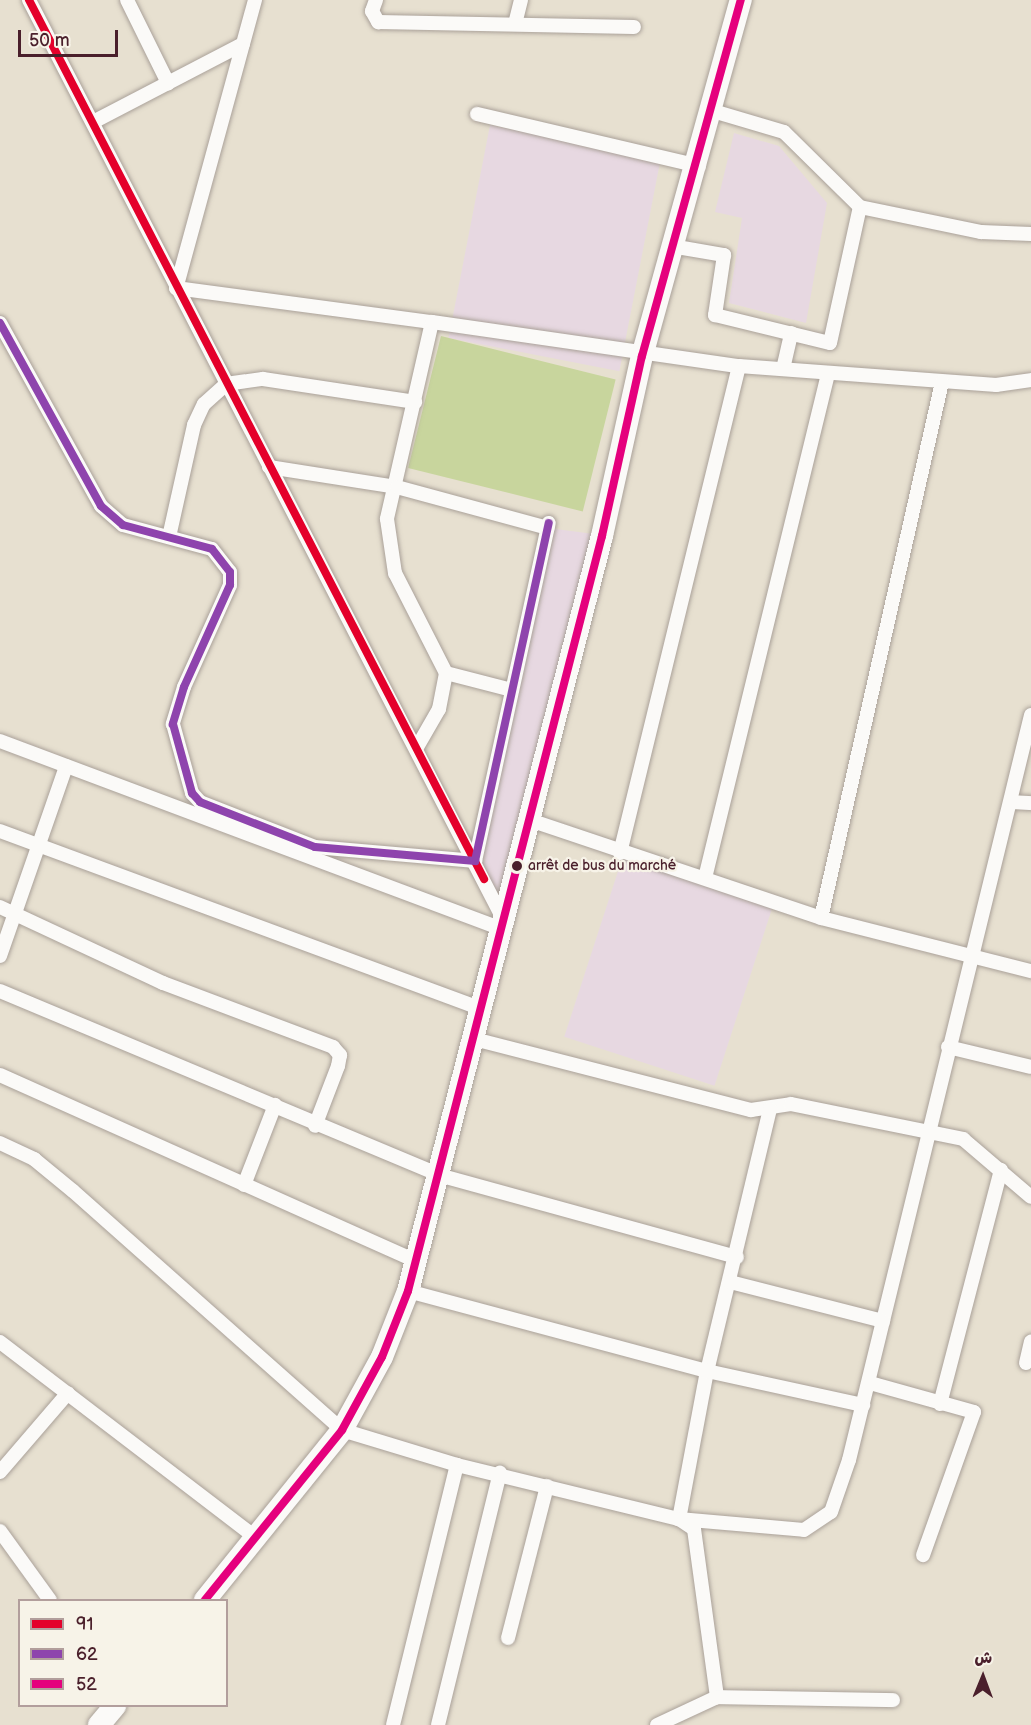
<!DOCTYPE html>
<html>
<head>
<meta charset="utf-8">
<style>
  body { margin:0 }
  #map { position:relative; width:1031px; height:1725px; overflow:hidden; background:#e7e0d0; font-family:"Balsamiq Sans","Playpen Sans Arabic",sans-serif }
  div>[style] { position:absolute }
  .built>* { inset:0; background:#e7d8e1; transform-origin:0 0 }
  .green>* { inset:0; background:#c8d59d; transform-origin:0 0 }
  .roads { filter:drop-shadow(0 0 2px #aaa199) drop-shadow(0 0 2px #aaa199) }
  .minor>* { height:14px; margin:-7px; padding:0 7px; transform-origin:7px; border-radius:7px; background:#fbfaf8 }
  .primary>* { height:22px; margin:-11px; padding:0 11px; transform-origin:11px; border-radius:11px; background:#fbfaf8 }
  .bus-1>* { height:8px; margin:-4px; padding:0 4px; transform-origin:4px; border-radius:4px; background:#e4002b }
  .bus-2>* { height:8px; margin:-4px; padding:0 4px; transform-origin:4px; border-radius:4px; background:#8e44ad }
  .bus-3>* { height:8px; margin:-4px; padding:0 4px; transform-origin:4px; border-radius:4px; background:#e5007d }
  .dots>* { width:16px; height:16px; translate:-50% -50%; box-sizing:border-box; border:3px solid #f7f3e8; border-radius:50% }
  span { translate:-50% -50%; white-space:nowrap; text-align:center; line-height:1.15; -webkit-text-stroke:4.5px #f7f3e8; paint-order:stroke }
  .bus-label { font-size:14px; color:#4a1f2b }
  .left { translate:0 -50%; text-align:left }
  .legend { position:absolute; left:18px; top:1599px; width:210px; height:108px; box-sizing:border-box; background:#f7f3e8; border:2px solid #b29e9c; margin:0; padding:8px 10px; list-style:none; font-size:18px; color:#4a1f2b }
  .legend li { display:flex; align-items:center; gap:12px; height:30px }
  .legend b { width:30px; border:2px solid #b29e9c }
  .north { position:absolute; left:953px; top:1647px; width:60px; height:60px; -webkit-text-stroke:4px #f7f3e8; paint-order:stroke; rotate:1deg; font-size:16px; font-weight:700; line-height:24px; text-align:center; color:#4a1f2b }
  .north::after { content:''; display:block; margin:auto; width:21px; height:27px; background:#4a1f2b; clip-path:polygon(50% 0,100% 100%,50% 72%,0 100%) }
  .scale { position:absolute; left:18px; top:30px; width:100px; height:27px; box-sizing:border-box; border:3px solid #4a1f2b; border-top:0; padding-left:8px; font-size:18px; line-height:21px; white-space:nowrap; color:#4a1f2b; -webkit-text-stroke:4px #f7f3e8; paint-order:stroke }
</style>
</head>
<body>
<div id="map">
  <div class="built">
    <div style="left:490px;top:125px;width:174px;height:217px;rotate:11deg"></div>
    <div style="clip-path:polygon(734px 133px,779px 146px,827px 203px,806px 323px,729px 303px,742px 218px,715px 212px)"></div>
    <div style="clip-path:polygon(548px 528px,594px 534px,498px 905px,475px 861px)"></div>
    <div style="left:622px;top:859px;width:158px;height:187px;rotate:18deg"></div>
  </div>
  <div class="green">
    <div style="left:441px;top:336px;width:180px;height:136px;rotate:14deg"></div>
  </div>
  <div class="roads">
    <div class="minor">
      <div style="left:29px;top:0;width:1032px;rotate:62.71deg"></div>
      <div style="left:127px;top:0;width:93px;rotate:63.7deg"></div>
      <div style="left:255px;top:0;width:299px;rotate:105.3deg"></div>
      <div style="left:176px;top:288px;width:258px;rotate:7.6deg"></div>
      <div style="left:432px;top:322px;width:202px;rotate:102.9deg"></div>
      <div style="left:387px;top:519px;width:55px;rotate:81.6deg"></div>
      <div style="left:395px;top:573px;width:112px;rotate:63deg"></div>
      <div style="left:446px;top:673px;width:37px;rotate:101deg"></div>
      <div style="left:439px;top:709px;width:46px;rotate:119.9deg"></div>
      <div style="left:376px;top:0;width:12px;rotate:110deg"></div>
      <div style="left:372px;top:11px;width:13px;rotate:61deg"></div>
      <div style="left:378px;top:22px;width:256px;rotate:1.1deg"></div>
      <div style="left:515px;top:24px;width:25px;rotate:-76deg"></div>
      <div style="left:713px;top:111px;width:74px;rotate:16.5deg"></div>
      <div style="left:784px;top:132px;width:107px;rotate:44.6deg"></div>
      <div style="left:860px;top:207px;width:124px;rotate:11.7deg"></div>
      <div style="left:981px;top:232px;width:50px;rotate:2.3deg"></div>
      <div style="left:477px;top:114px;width:228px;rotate:13.2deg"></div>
      <div style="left:93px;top:122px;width:169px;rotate:-27.5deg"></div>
      <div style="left:677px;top:247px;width:48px;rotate:9.7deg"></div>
      <div style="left:724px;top:255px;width:61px;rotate:98.5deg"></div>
      <div style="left:715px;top:315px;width:118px;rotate:13.7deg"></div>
      <div style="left:830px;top:343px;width:139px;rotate:-77.6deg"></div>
      <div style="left:432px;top:322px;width:310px;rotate:8.2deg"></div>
      <div style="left:739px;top:366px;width:258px;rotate:4.2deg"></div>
      <div style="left:996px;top:385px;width:35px;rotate:-8deg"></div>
      <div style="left:0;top:323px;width:209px;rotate:61.1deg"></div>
      <div style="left:101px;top:506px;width:29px;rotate:41deg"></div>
      <div style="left:123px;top:525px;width:92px;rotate:15.1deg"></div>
      <div style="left:212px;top:549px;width:29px;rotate:52deg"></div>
      <div style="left:230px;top:572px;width:13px;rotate:90deg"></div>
      <div style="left:230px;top:585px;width:112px;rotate:114.3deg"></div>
      <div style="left:184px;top:687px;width:39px;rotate:107deg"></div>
      <div style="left:173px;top:724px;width:72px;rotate:74.6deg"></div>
      <div style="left:192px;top:793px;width:12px;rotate:48deg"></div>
      <div style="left:200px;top:802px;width:123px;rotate:21.4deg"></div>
      <div style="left:315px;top:847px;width:161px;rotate:5deg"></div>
      <div style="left:475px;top:861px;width:346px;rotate:-77.7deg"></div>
      <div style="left:783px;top:369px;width:37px;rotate:-77deg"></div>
      <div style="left:942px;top:382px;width:549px;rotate:102.72deg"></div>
      <div style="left:821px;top:918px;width:217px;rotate:14.2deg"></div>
      <div style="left:269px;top:467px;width:130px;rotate:8.9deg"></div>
      <div style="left:397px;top:487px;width:156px;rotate:15.2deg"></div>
      <div style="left:169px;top:537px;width:115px;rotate:-77.4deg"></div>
      <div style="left:194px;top:425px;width:23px;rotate:-65deg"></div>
      <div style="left:204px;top:404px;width:30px;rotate:-42deg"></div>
      <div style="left:226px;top:384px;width:37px;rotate:-8deg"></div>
      <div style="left:263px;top:379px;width:154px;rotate:8.6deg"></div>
      <div style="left:446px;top:673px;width:68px;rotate:14.4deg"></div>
      <div style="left:0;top:741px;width:533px;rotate:20.54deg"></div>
      <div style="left:1011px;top:802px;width:20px;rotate:3deg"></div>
      <div style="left:530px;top:820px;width:307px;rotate:18.6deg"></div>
      <div style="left:0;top:831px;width:514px;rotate:20.27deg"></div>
      <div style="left:620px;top:853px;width:501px;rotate:-76.27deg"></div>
      <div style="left:705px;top:878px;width:519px;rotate:-76.29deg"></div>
      <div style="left:0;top:907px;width:180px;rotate:25deg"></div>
      <div style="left:163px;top:983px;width:182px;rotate:20.6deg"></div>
      <div style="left:333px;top:1047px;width:11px;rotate:49deg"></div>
      <div style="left:340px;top:1055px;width:11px;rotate:100deg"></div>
      <div style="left:338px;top:1066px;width:64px;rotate:111deg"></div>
      <div style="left:0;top:956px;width:201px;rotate:-70.8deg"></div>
      <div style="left:0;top:991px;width:476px;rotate:22.7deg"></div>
      <div style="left:439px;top:1175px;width:309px;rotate:15.4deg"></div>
      <div style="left:474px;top:1039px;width:286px;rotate:14.4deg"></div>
      <div style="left:751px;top:1110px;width:40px;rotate:-8.5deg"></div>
      <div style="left:791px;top:1104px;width:176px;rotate:11.5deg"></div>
      <div style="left:963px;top:1139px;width:89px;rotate:40.5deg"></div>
      <div style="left:948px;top:1047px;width:85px;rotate:13.5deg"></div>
      <div style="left:0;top:1075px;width:456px;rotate:24.1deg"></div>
      <div style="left:770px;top:1109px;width:269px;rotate:103.5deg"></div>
      <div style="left:707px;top:1371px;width:151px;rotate:100.7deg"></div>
      <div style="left:679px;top:1519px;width:125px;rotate:5deg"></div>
      <div style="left:804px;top:1530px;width:32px;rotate:-34deg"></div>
      <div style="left:831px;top:1512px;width:55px;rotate:-70.9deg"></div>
      <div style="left:849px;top:1460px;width:767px;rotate:-76.27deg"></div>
      <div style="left:0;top:1143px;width:38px;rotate:25deg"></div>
      <div style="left:34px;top:1159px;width:50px;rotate:39.4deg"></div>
      <div style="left:73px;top:1191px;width:360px;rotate:41.6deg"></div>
      <div style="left:342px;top:1430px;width:120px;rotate:16.9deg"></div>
      <div style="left:457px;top:1465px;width:228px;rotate:13.7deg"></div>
      <div style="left:679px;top:1519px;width:18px;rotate:34deg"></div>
      <div style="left:694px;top:1529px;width:170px;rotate:82.2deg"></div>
      <div style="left:244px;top:1185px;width:86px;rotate:-68.8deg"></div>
      <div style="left:730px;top:1282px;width:158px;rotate:14.3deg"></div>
      <div style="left:408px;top:1291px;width:310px;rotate:15deg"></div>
      <div style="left:707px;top:1371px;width:160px;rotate:12.3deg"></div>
      <div style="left:0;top:1342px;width:325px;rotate:37.4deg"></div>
      <div style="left:1026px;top:1363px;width:22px;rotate:-77deg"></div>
      <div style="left:870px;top:1383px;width:108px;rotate:15.6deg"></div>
      <div style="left:974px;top:1412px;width:152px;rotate:109.6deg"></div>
      <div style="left:940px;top:1404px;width:242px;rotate:-75.4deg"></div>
      <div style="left:0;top:1472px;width:104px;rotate:-49.3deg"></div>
      <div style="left:0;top:1531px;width:85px;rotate:54.1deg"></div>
      <div style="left:508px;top:1638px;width:157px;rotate:-75.6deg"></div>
      <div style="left:393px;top:1725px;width:268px;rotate:-76.2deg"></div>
      <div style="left:438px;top:1725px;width:260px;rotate:-76.2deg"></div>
      <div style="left:657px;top:1725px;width:66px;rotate:-25deg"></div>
      <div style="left:717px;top:1697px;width:176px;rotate:1deg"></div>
    </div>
    <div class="primary">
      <div style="left:205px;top:1600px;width:218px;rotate:-51.1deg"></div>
      <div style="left:342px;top:1430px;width:83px;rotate:-61.3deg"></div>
      <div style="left:382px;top:1357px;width:71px;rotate:-68.5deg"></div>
      <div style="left:408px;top:1291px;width:780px;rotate:-75.59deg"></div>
      <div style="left:602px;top:536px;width:184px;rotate:-77.5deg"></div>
      <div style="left:642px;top:356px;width:370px;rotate:-74.5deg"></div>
      <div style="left:99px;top:1725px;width:25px;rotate:-50deg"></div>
    </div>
  </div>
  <div class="bus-1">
    <div style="left:29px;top:0;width:990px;rotate:62.63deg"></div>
  </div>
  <div class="bus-2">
    <div style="left:0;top:323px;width:209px;rotate:61.1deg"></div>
    <div style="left:101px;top:506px;width:29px;rotate:41deg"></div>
    <div style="left:123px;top:525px;width:92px;rotate:15.1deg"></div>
    <div style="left:212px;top:549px;width:29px;rotate:52deg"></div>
    <div style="left:230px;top:572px;width:13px;rotate:90deg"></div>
    <div style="left:230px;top:585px;width:112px;rotate:114.3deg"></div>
    <div style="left:184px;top:687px;width:39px;rotate:107deg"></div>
    <div style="left:173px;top:724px;width:72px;rotate:74.6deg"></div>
    <div style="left:192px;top:793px;width:12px;rotate:48deg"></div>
    <div style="left:200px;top:802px;width:123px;rotate:21.4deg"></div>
    <div style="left:315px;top:847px;width:161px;rotate:5deg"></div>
    <div style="left:475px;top:861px;width:346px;rotate:-77.7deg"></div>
  </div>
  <div class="bus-3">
    <div style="left:205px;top:1600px;width:218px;rotate:-51.1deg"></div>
    <div style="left:342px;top:1430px;width:83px;rotate:-61.3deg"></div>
    <div style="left:382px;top:1357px;width:71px;rotate:-68.5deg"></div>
    <div style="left:408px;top:1291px;width:780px;rotate:-75.59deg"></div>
    <div style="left:602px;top:536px;width:184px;rotate:-77.5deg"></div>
    <div style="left:642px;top:356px;width:370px;rotate:-74.5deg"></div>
  </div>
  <div class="dots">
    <div style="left:517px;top:866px;background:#4a1f2b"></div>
  </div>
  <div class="bus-label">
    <span class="left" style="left:528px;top:866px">arrêt de bus du marché</span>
  </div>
  <ul class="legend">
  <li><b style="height:8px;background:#e4002b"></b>91</li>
  <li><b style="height:8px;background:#8e44ad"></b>62</li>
  <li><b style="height:8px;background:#e5007d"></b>52</li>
  </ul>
  <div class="north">ش</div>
  <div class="scale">50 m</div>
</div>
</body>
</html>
